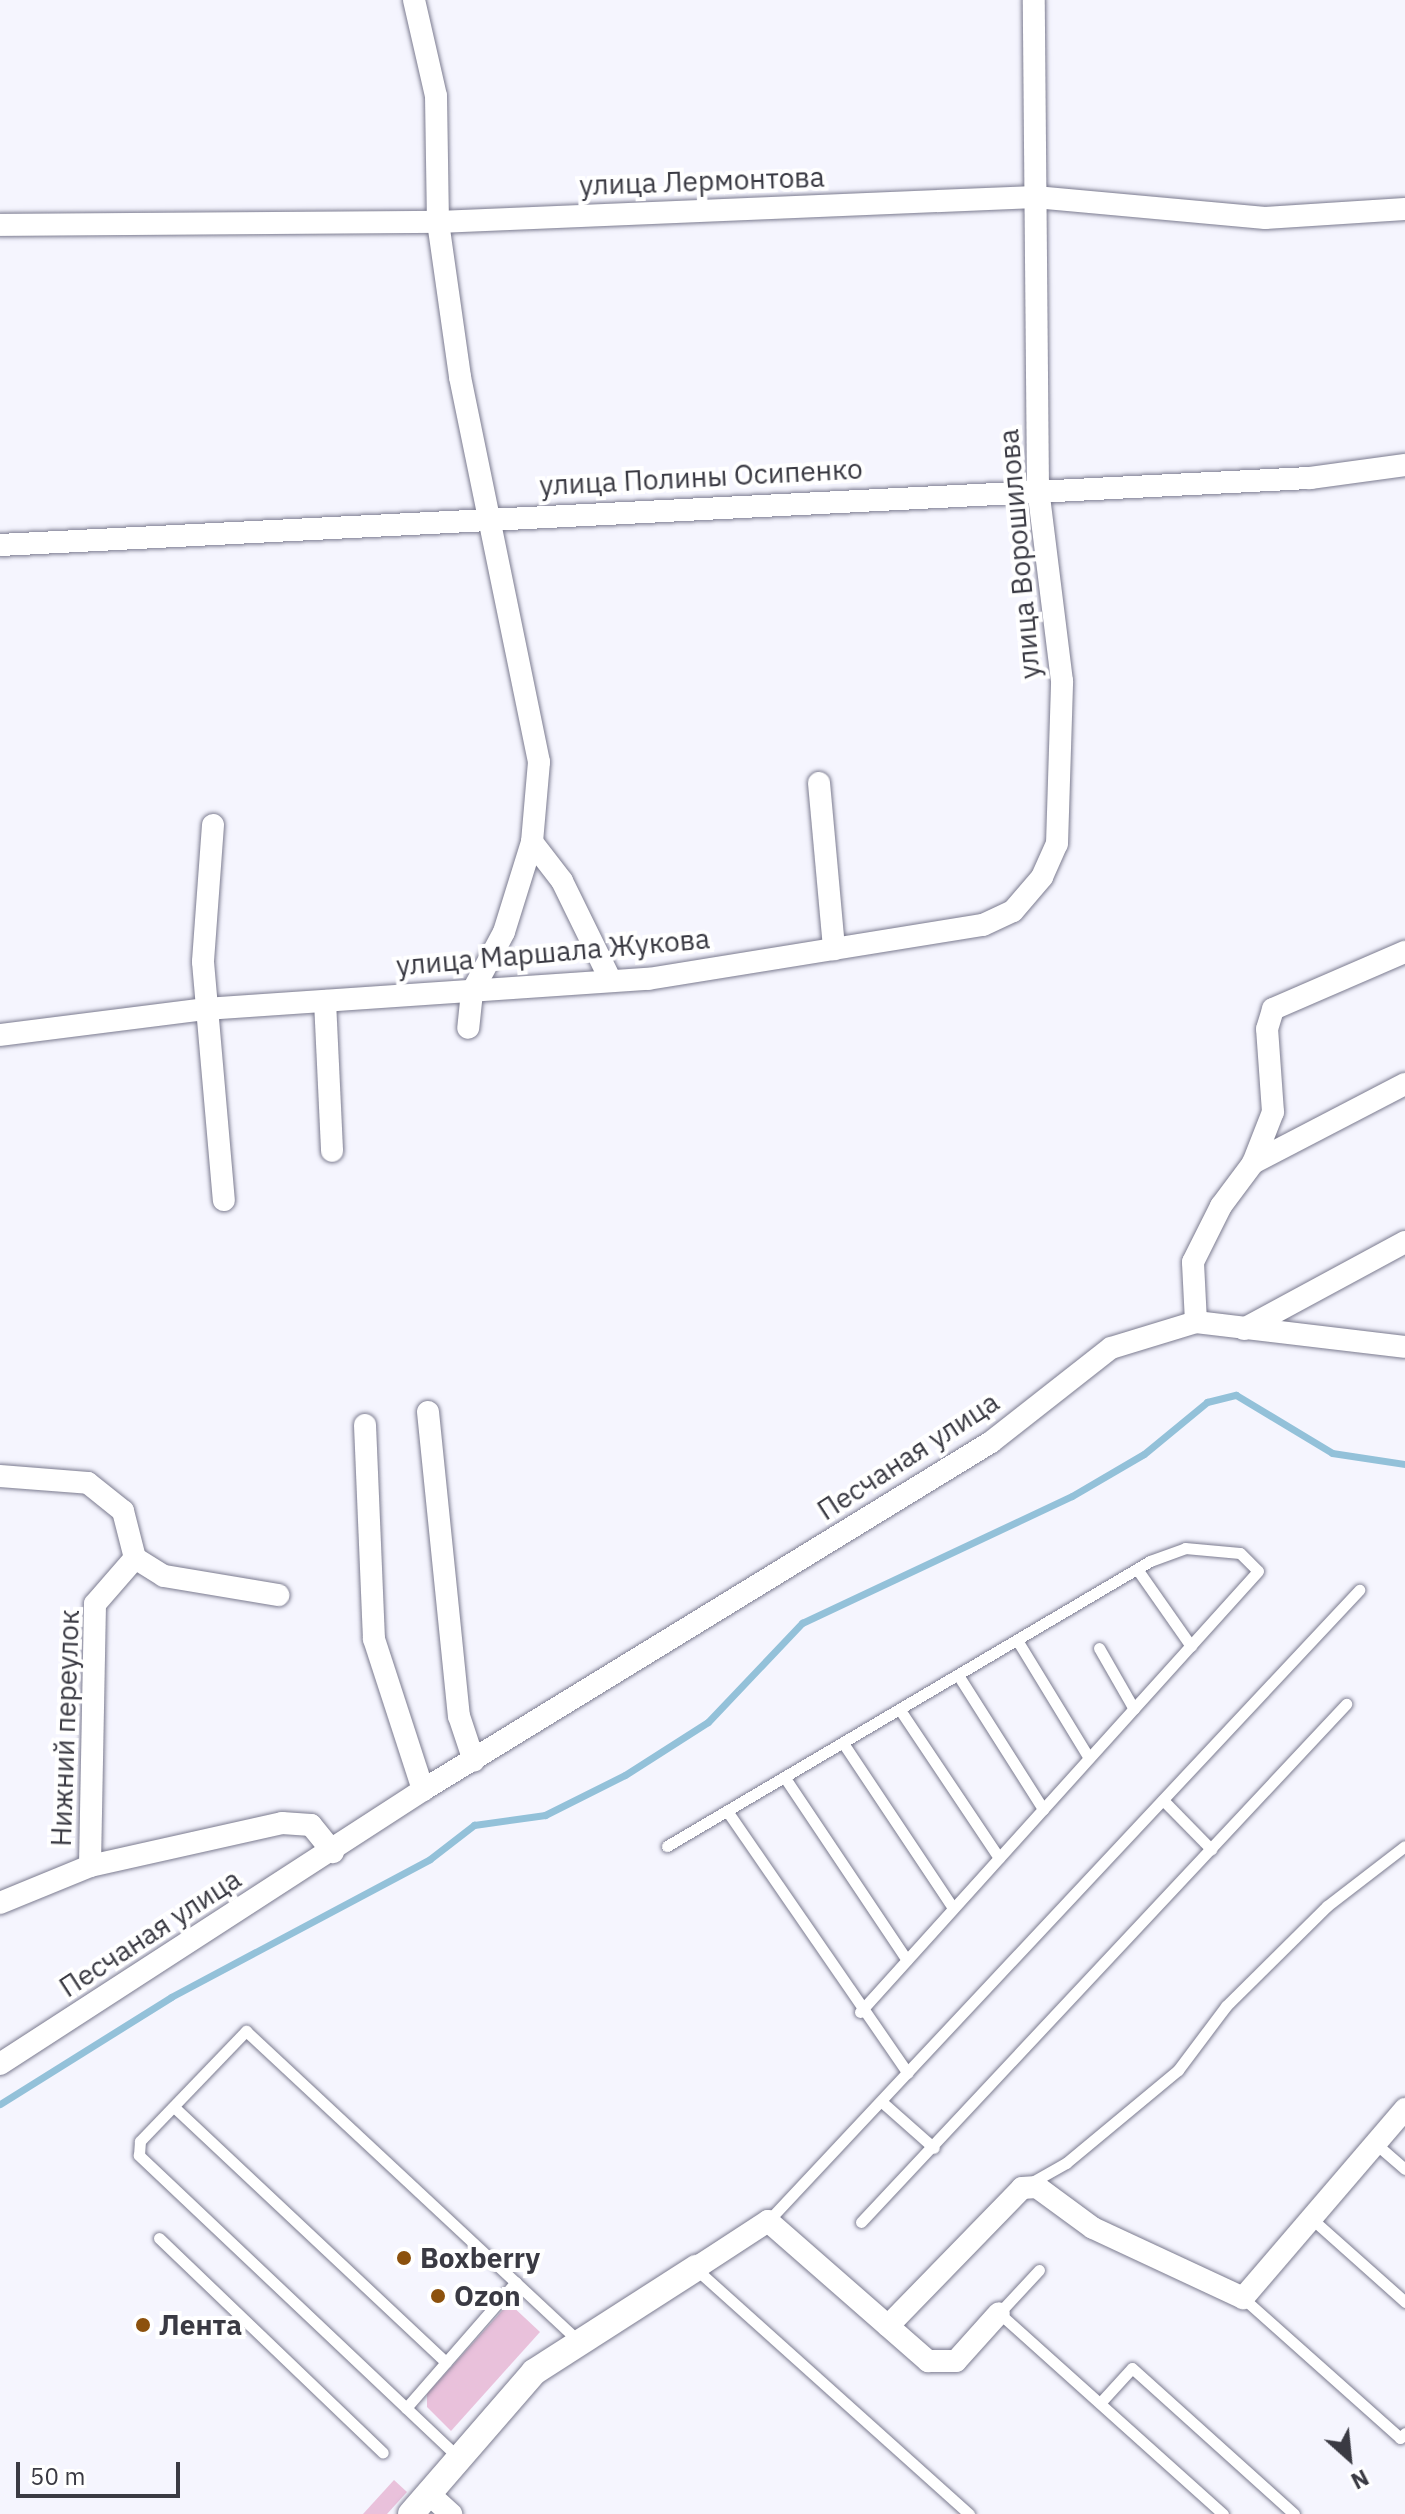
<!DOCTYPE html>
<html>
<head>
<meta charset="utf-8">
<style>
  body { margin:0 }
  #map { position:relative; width:1405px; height:2514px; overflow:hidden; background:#f5f5fe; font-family:"IBM Plex Sans",sans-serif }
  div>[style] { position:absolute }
  .green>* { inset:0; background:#e9c1db }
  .stream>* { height:7px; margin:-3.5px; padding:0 3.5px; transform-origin:3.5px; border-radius:3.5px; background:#93c1d9 }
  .roads { filter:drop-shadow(0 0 2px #7b7b8f) drop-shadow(0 0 2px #7b7b8f) }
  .service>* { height:11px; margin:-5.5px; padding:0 5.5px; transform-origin:5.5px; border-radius:5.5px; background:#fff }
  .minor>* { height:22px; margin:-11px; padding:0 11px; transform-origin:11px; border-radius:11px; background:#fff }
  .tertiary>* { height:26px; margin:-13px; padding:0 13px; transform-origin:13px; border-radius:13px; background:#fff }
  .dots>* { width:22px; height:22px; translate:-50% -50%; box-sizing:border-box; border:4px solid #fff; border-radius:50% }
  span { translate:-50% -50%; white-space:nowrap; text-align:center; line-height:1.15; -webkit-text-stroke:8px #fff; paint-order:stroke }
  .street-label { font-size:28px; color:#3a3a43 }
  .poi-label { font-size:28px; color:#3a3a43; font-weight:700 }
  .left { translate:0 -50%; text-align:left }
  .north { position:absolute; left:1309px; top:2418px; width:80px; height:80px; -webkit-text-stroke:6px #fff; paint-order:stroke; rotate:153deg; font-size:22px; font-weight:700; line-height:32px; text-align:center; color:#3a3a43 }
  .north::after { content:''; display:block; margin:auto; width:28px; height:36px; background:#3a3a43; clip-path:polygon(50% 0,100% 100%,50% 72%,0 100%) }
  .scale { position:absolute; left:16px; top:2462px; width:164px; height:36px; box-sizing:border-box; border:4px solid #3a3a43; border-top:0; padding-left:10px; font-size:24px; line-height:28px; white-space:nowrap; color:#3a3a43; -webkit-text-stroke:6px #fff; paint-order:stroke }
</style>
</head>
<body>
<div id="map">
  <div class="green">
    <div style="clip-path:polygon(509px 2303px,540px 2332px,451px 2431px,427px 2407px,427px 2394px)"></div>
    <div style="clip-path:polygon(394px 2480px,407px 2492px,387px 2514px,363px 2514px)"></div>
  </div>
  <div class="stream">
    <div style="left:0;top:2104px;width:202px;rotate:-32deg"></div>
    <div style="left:171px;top:1997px;width:293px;rotate:-28deg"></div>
    <div style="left:430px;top:1859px;width:56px;rotate:-37.7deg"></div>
    <div style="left:474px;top:1825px;width:72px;rotate:-8deg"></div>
    <div style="left:545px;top:1815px;width:89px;rotate:-26.6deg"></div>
    <div style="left:625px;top:1775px;width:98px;rotate:-32.6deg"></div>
    <div style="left:708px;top:1722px;width:137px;rotate:-46.5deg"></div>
    <div style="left:802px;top:1623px;width:298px;rotate:-25.2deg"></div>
    <div style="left:1072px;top:1496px;width:83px;rotate:-30.3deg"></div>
    <div style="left:1144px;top:1454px;width:82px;rotate:-39.5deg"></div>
    <div style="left:1207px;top:1402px;width:30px;rotate:-14deg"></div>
    <div style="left:1236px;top:1395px;width:112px;rotate:31.1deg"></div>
    <div style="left:1332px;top:1453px;width:74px;rotate:8.6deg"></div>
  </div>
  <div class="roads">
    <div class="service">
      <div style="left:1137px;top:1569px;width:94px;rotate:55deg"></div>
      <div style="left:1017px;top:1640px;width:138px;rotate:58.6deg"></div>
      <div style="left:1099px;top:1648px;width:70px;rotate:60.2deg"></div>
      <div style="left:958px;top:1675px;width:159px;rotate:57.6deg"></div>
      <div style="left:900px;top:1710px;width:178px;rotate:56.2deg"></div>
      <div style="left:843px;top:1743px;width:198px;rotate:56.3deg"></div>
      <div style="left:785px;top:1778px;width:219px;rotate:56.2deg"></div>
      <div style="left:1163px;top:1800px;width:69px;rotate:45.6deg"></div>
      <div style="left:727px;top:1811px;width:318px;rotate:55.4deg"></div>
      <div style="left:667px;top:1846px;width:561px;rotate:-30.54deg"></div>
      <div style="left:1150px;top:1561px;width:37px;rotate:-20deg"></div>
      <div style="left:1185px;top:1548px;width:55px;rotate:5.2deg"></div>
      <div style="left:1240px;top:1553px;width:25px;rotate:45deg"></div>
      <div style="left:1258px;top:1571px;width:594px;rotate:132.07deg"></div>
      <div style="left:882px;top:2102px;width:69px;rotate:41.5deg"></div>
      <div style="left:174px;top:2107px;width:373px;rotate:43.2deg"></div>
      <div style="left:1376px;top:2144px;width:38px;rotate:41deg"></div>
      <div style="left:1027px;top:2185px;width:45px;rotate:-29.4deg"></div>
      <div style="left:1066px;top:2163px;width:146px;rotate:-39.7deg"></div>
      <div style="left:1178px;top:2070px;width:80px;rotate:-53.1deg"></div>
      <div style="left:1226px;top:2006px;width:142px;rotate:-44.7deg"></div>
      <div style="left:1327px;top:1906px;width:98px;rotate:-37.6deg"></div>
      <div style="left:1312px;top:2219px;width:125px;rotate:41.7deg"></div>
      <div style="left:768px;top:2221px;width:865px;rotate:-46.87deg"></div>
      <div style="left:861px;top:2222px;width:710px;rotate:-46.88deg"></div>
      <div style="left:159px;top:2238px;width:310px;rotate:43.8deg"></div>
      <div style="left:696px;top:2269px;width:367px;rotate:41.9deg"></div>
      <div style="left:1039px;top:2270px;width:59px;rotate:132.9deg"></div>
      <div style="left:999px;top:2313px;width:301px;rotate:41.9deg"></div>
      <div style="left:1243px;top:2298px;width:210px;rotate:41.7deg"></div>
      <div style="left:1400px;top:2438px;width:7px;rotate:-45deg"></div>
      <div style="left:1100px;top:2403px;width:47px;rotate:-47.6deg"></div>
      <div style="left:1132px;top:2368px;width:218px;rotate:42deg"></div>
      <div style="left:406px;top:2408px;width:167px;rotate:-48.9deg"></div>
      <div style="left:459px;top:2458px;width:441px;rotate:-136.6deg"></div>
      <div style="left:139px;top:2155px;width:14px;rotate:-86deg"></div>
      <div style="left:140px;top:2141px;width:153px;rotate:-46.1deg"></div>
      <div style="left:246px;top:2031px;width:455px;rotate:43deg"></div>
    </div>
    <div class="minor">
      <div style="left:414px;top:0;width:98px;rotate:77.1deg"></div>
      <div style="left:436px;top:96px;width:126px;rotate:89.1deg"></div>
      <div style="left:438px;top:222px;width:157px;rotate:81.9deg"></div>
      <div style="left:460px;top:377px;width:393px;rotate:78.4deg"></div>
      <div style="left:539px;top:762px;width:80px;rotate:95deg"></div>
      <div style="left:532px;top:842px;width:94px;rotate:107.3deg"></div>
      <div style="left:504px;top:932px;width:68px;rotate:118.1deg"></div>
      <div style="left:472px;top:992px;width:36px;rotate:96deg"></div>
      <div style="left:0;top:225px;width:438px;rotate:-0.4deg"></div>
      <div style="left:438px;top:222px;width:598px;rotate:-2.4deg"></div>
      <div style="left:1035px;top:197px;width:231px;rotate:5.2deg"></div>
      <div style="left:1265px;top:218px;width:140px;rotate:-3.7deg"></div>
      <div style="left:0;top:545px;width:1312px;rotate:-2.93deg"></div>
      <div style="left:1310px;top:478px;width:96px;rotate:-7.8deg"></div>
      <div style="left:819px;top:783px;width:167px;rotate:84.8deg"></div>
      <div style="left:213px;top:825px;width:137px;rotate:94.2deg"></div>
      <div style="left:203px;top:962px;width:239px;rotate:85deg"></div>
      <div style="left:532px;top:842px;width:49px;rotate:52.4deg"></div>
      <div style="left:562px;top:881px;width:109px;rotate:63.9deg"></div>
      <div style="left:325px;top:1001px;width:150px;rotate:87.3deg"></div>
      <div style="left:0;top:1035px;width:207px;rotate:-7.2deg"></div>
      <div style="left:205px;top:1009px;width:444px;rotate:-3.9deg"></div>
      <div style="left:648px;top:979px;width:339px;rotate:-9.2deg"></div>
      <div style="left:983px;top:925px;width:33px;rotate:-25deg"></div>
      <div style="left:1013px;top:911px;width:45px;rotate:-49.5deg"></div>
      <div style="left:1042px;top:877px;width:36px;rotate:-66deg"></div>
      <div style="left:1057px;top:844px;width:163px;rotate:-88.2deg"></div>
      <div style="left:1062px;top:681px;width:194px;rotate:-97.1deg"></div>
      <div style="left:1038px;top:488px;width:488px;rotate:-90.5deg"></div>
      <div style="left:1253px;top:1163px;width:55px;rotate:-68.6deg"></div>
      <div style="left:1273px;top:1112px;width:83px;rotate:-94.1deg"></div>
      <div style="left:1267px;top:1029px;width:21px;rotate:-73deg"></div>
      <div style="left:1273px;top:1009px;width:144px;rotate:-23.4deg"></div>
      <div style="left:1196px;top:1322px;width:60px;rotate:-92.9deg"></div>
      <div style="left:1193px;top:1262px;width:63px;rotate:-63.4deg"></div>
      <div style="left:1221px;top:1206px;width:54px;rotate:-53.3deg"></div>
      <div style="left:1253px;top:1163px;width:171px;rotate:-27.5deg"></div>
      <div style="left:1244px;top:1329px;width:183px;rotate:-28.4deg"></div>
      <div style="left:428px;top:1412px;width:306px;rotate:84.2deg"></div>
      <div style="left:459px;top:1716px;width:47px;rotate:71.6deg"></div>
      <div style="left:365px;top:1425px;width:214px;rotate:87.6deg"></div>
      <div style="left:374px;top:1639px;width:159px;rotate:72deg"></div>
      <div style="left:0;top:1476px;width:88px;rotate:4.5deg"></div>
      <div style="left:88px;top:1483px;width:45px;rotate:38.7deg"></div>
      <div style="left:123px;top:1511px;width:49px;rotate:75.7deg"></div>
      <div style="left:135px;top:1558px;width:61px;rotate:131deg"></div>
      <div style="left:95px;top:1604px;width:262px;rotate:91.1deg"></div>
      <div style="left:135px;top:1558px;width:34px;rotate:32deg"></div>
      <div style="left:164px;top:1576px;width:116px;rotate:9.5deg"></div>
      <div style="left:0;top:1903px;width:97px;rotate:-22.3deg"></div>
      <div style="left:90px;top:1866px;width:197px;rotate:-12.6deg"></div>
      <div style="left:282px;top:1823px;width:29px;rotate:4deg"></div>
      <div style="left:311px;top:1825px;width:35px;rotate:51deg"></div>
      <div style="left:0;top:2064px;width:504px;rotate:-32.93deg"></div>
      <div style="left:423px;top:1790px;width:666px;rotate:-31.49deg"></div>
      <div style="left:991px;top:1442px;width:152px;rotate:-38.1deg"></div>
      <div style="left:1111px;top:1348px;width:89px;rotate:-17deg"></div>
      <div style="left:1196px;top:1322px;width:210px;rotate:6.8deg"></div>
      <div style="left:696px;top:2268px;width:86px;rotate:-33.1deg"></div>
      <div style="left:768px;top:2221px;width:213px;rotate:41.2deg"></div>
      <div style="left:928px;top:2361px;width:28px"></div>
      <div style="left:956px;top:2361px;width:64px;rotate:-48.1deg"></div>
      <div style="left:888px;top:2326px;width:192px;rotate:-45.8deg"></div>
      <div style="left:1022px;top:2188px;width:15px;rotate:-4deg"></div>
      <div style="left:1037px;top:2187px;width:69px;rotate:36.2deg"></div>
      <div style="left:1093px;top:2228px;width:166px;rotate:25deg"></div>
      <div style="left:1243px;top:2298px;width:249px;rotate:-49.4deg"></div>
      <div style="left:429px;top:2494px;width:30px;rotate:42deg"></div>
    </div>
    <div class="tertiary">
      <div style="left:411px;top:2514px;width:188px;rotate:-49.1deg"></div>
      <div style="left:534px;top:2372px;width:193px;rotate:-32.7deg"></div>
    </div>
  </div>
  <div class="dots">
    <div style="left:404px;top:2258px;background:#8c510d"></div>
    <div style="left:438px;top:2296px;background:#8c510d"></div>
    <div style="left:143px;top:2325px;background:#8c510d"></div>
  </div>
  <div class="street-label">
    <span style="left:702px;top:181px;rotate:-2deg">улица Лермонтова</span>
    <span style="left:701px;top:477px;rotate:-3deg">улица Полины Осипенко</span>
    <span style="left:1019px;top:554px;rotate:-95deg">улица Ворошилова</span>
    <span style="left:553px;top:952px;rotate:-5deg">улица Маршала Жукова</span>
    <span style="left:908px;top:1456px;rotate:-33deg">Песчаная улица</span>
    <span style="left:65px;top:1728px;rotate:-88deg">Нижний переулок</span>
    <span style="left:150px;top:1933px;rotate:-33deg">Песчаная улица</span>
  </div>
  <div class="poi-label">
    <span class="left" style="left:420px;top:2258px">Boxberry</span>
    <span class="left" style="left:454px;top:2296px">Ozon</span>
    <span class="left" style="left:159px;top:2325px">Лента</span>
  </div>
  <div class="north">N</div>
  <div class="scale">50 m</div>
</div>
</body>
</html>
